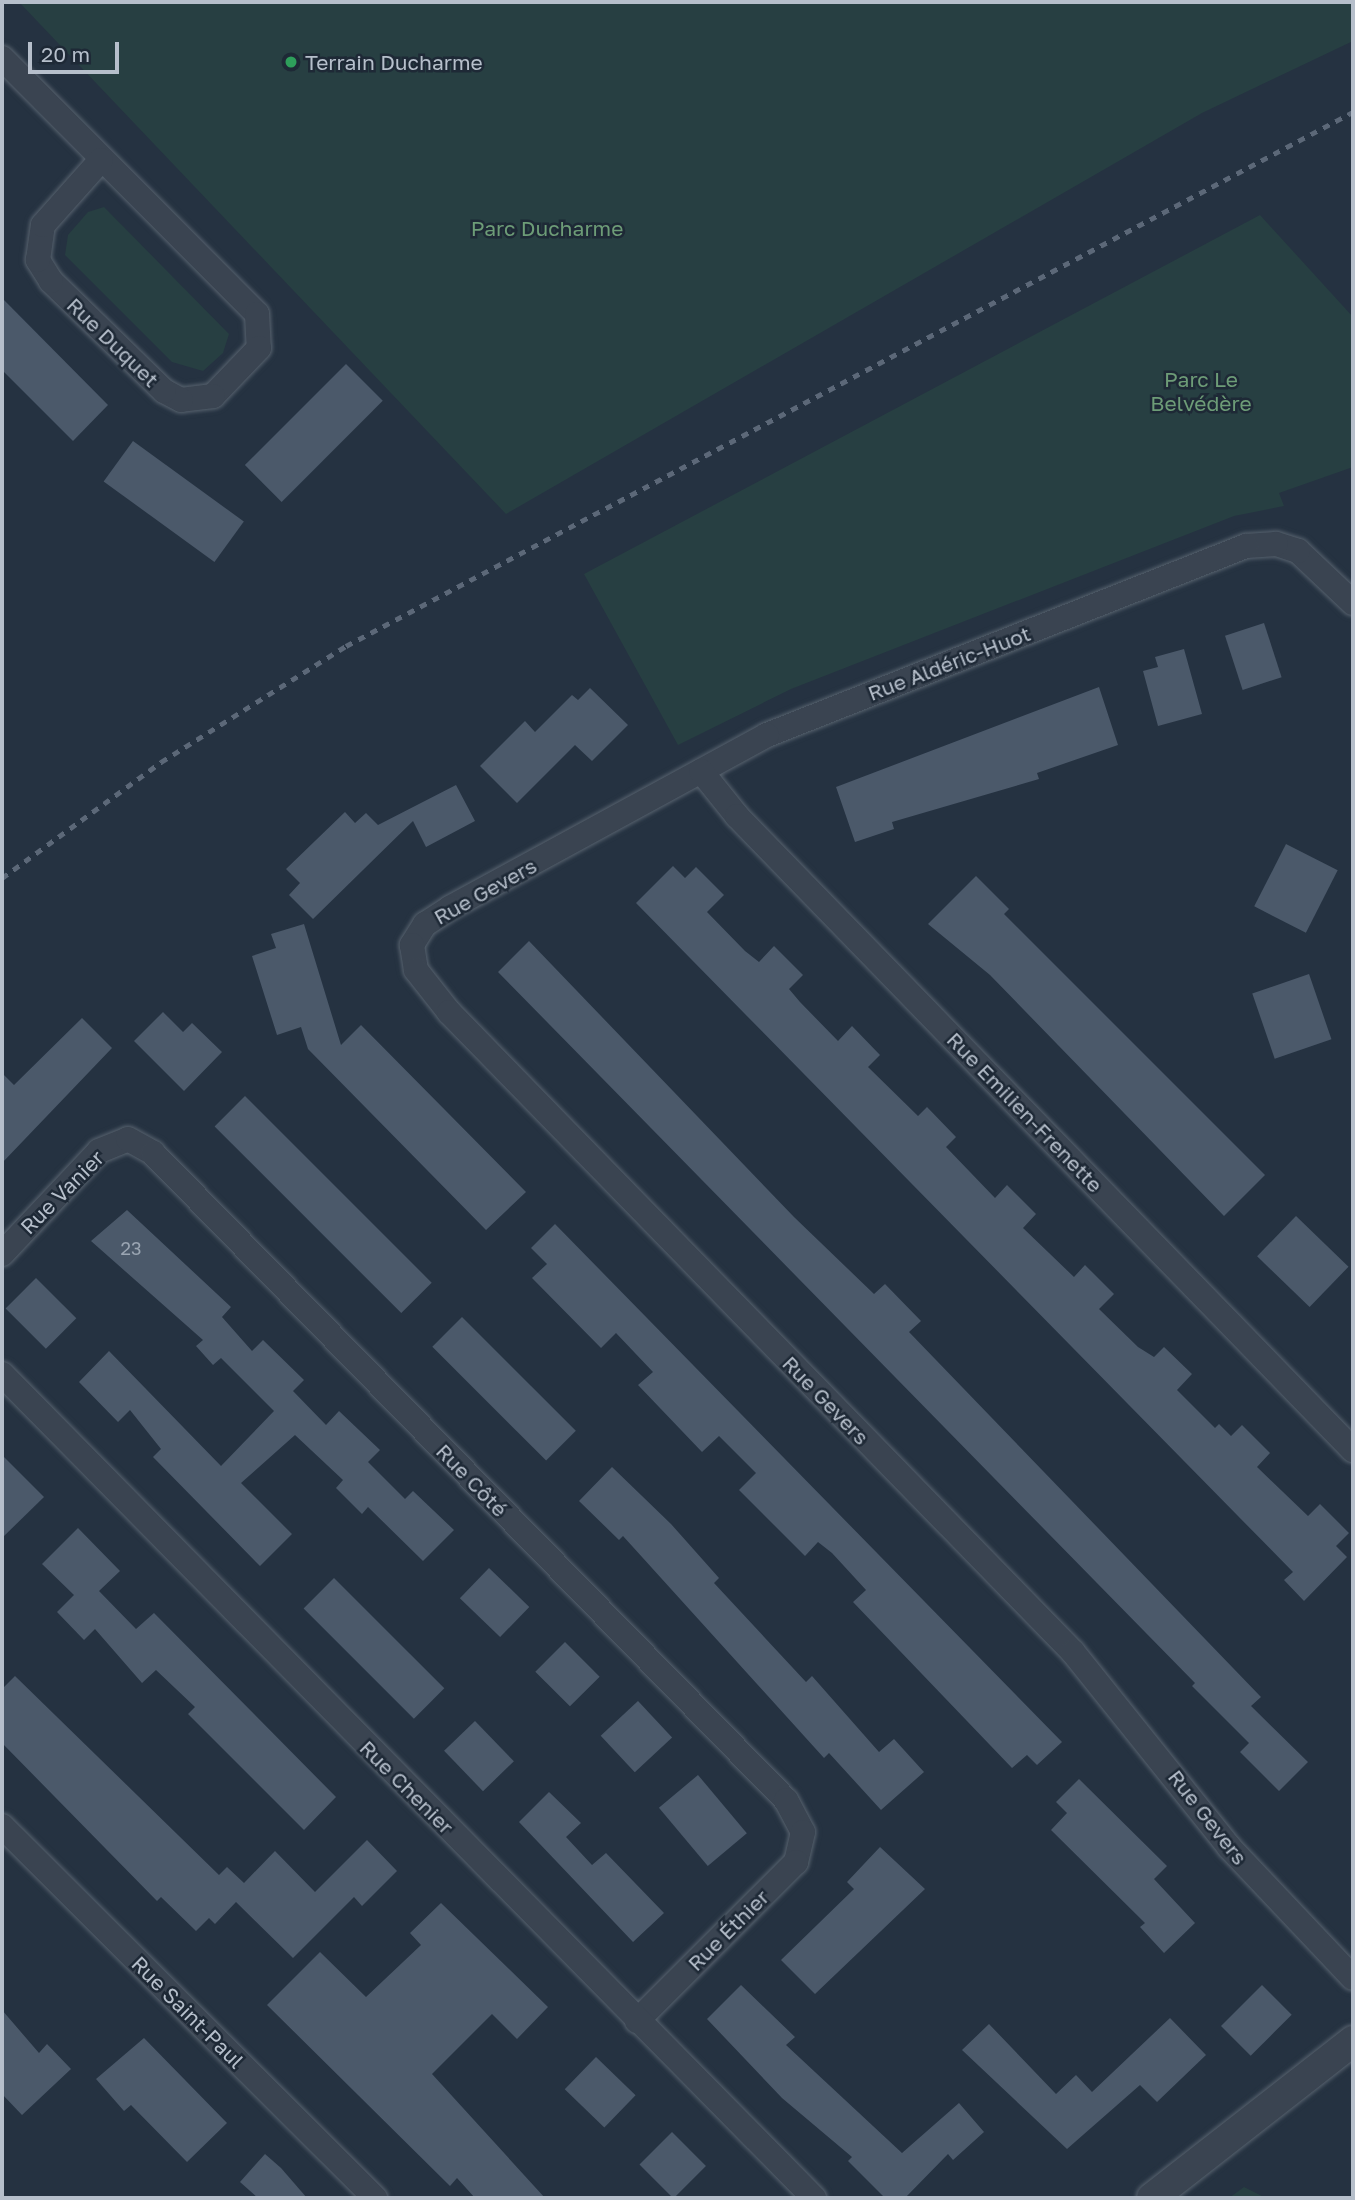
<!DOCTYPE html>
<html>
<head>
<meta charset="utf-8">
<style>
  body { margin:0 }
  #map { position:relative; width:1355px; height:2200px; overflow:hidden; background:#253241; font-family:"Golos Text",sans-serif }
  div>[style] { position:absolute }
  .green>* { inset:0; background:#273f42 }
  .building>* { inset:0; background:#4b596a; transform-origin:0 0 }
  .roads { filter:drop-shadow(0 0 2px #57626e) drop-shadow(0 0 2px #57626e) }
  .minor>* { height:24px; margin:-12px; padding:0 12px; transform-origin:12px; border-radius:12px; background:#3a4451 }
  .tertiary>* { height:30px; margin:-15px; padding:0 15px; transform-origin:15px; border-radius:15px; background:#3a4451 }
  .rail>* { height:5px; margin-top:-2.5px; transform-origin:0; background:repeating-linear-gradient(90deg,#5c6878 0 7px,transparent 0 14px) }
  .dots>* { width:19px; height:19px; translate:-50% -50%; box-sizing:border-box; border:4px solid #1e2936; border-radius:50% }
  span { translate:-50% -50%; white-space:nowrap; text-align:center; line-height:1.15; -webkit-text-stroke:5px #1e2936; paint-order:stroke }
  .number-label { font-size:18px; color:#9ba6b3 }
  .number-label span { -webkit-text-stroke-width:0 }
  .poi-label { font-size:21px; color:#b6bfcb }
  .left { translate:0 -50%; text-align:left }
  .park-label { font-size:21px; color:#6d9c77 }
  .street-label { font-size:21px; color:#b6bfcb }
  .frame { position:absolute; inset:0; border:4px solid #b6bfcb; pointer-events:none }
  .scale { position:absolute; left:28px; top:42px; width:91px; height:32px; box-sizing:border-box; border:4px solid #b6bfcb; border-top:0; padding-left:9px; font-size:21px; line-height:24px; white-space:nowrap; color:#b6bfcb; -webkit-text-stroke:5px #1e2936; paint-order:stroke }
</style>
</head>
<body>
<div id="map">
  <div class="green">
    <div style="clip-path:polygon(19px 2px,1353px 2px,1353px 41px,1202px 113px,506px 514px)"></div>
    <div style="clip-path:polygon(104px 207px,229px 334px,223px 353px,203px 371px,172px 362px,65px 255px,68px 235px,88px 212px)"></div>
    <div style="clip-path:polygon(1260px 215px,1353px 317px,1353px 467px,1279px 493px,1284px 506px,1234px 516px,791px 689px,678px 745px,584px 574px)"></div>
    <div style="clip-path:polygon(1244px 2187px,1266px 2198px,1229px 2198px)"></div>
  </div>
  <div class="building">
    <div style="clip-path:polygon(2px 298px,108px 405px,73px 441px,2px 370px)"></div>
    <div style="left:346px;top:364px;width:52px;height:143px;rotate:45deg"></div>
    <div style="left:133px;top:441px;width:137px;height:50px;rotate:36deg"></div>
    <div style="left:1264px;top:623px;width:57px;height:41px;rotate:72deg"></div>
    <div style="clip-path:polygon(1184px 649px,1202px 714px,1158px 726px,1143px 671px,1158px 667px,1155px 657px)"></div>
    <div style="clip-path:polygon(1099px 687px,1118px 745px,1037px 773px,1039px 779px,892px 822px,894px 829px,855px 842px,836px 787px)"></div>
    <div style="clip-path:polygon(590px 688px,628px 725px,592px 761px,575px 745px,517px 803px,480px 766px,525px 721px,535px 732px,572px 695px,578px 700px)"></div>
    <div style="clip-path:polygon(456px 785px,475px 821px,426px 847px,413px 821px,313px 919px,289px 895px,300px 883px,286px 869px,345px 812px,355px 823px,366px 813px,378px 825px)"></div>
    <div style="left:1286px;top:844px;width:58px;height:70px;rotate:27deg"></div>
    <div style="clip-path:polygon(673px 866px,685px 878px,696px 867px,724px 895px,707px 912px,745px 951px,759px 962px,774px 946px,803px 975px,789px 989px,800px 1002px,838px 1041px,852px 1026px,880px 1055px,868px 1067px,918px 1116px,927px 1107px,956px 1137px,946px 1147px,995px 1198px,1007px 1185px,1036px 1214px,1023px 1228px,1074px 1277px,1085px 1265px,1114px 1294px,1099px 1309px,1138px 1347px,1154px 1357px,1164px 1347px,1192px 1374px,1177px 1390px,1215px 1428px,1219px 1424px,1231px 1436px,1242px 1425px,1270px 1453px,1257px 1467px,1308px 1516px,1320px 1504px,1349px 1533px,1336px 1546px,1347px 1557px,1304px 1601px,1284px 1580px,1293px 1572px,636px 903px)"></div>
    <div style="clip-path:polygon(976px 876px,1009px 909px,1004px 914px,1265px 1175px,1224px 1216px,990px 975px,928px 924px)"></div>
    <div style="clip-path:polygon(304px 924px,341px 1045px,361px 1025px,526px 1192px,486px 1230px,308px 1049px,301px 1027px,277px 1035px,252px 956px,276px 948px,271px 934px)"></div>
    <div style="clip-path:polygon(529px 941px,794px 1217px,874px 1294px,885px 1284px,921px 1321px,909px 1332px,1261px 1697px,1251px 1706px,1308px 1762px,1279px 1791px,1240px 1752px,1249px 1743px,1192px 1686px,1195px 1683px,498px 972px)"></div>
    <div style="left:1309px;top:974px;width:69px;height:60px;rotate:71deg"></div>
    <div style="clip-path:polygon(163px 1012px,183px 1032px,192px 1023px,222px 1052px,184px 1091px,134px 1041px)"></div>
    <div style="clip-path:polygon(82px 1018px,112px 1048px,2px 1163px,2px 1073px,14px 1085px)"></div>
    <div style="left:245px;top:1096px;width:264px;height:43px;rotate:45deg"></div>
    <div style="clip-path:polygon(127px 1210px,231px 1307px,222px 1317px,252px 1351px,263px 1340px,304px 1380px,293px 1391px,326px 1425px,339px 1411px,380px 1450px,368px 1462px,405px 1499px,413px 1491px,454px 1530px,423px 1561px,368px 1507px,362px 1514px,336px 1488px,343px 1480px,295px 1435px,241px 1483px,292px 1534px,260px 1566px,153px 1457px,161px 1449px,130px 1410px,118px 1422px,79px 1382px,109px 1351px,221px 1466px,274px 1411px,221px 1358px,213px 1365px,196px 1346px,203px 1340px,91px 1241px)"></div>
    <div style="left:1296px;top:1216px;width:73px;height:56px;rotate:44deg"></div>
    <div style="clip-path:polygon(555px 1224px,1062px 1742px,1037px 1765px,1027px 1755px,1012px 1768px,853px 1602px,866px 1590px,832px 1553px,818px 1542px,805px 1556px,739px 1490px,756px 1473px,719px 1436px,702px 1452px,638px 1385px,653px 1372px,616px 1333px,601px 1348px,532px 1278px,547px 1264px,531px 1248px)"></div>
    <div style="left:36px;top:1278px;width:57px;height:43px;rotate:45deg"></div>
    <div style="left:462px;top:1317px;width:161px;height:42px;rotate:45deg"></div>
    <div style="clip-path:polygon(2px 1455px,44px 1497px,2px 1538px)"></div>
    <div style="clip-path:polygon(612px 1467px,671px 1524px,719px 1578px,714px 1583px,806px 1682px,812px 1676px,879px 1752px,894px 1739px,924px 1772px,881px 1810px,829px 1753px,824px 1758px,623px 1536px,619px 1540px,579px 1501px)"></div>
    <div style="clip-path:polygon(78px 1528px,120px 1571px,99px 1591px,136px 1629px,154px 1613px,336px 1797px,304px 1830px,188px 1714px,195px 1707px,156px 1670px,142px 1683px,95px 1629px,84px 1640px,57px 1612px,74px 1595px,42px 1564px)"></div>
    <div style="left:489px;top:1568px;width:56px;height:42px;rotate:44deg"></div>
    <div style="left:334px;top:1578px;width:156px;height:43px;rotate:45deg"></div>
    <div style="left:565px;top:1642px;width:49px;height:42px;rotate:45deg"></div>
    <div style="clip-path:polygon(15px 1676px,219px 1875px,227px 1867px,244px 1883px,275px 1851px,315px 1892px,367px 1840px,397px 1871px,362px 1906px,354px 1897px,293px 1958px,236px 1902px,215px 1924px,209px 1918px,196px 1931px,161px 1897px,157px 1901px,2px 1743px,2px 1689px)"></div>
    <div style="left:638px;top:1701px;width:50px;height:51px;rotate:47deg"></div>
    <div style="left:475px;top:1721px;width:56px;height:43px;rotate:46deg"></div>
    <div style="left:698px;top:1775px;width:76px;height:51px;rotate:50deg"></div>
    <div style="clip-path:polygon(1079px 1779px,1167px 1866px,1154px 1879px,1195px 1923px,1164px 1953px,1140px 1927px,1145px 1923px,1051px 1830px,1067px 1813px,1056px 1802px)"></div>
    <div style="clip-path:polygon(549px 1792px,581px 1823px,566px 1837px,592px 1865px,606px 1853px,664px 1913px,633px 1942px,519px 1822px)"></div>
    <div style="clip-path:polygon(880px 1847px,925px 1889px,815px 1994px,781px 1960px,854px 1889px,847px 1882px)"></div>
    <div style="clip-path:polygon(441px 1903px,548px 2007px,517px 2039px,492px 2014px,432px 2074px,545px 2198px,475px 2198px,457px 2178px,450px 2186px,267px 2005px,320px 1952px,366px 1997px,421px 1945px,410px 1933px)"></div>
    <div style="clip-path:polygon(741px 1985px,795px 2037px,786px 2045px,902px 2153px,959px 2103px,984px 2132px,953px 2160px,948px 2154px,905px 2198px,885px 2198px,848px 2161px,852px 2157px,782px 2098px,707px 2019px)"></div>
    <div style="left:1262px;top:1985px;width:42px;height:58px;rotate:45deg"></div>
    <div style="clip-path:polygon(2px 2010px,39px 2053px,47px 2044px,71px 2069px,22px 2115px,2px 2094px)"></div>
    <div style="clip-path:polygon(1170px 2018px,1206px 2055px,1157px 2102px,1140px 2085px,1067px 2149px,962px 2050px,989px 2024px,1056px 2094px,1076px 2075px,1092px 2092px)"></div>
    <div style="clip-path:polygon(144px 2038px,227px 2123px,187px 2162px,131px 2105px,124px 2111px,96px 2079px)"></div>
    <div style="left:596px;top:2057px;width:55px;height:45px;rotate:44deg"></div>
    <div style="left:672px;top:2132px;width:48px;height:46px;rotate:45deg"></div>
    <div style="clip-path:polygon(265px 2154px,281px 2168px,307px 2198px,258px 2198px,240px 2182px)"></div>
  </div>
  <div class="roads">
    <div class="minor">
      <div style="left:2px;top:58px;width:361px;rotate:45.1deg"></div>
      <div style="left:257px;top:314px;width:34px;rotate:87deg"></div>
      <div style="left:259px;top:348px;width:66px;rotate:133.8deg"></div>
      <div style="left:213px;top:396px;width:32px;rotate:173deg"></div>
      <div style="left:181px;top:400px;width:19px;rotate:-152deg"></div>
      <div style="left:164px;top:391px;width:158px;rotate:-135.8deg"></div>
      <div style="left:51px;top:281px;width:25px;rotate:-122deg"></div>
      <div style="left:38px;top:260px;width:35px;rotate:-82deg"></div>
      <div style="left:43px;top:225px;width:87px;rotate:-48.3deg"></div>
      <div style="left:1353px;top:603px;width:76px;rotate:-136.6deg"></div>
      <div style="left:1298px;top:551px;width:23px;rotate:-162deg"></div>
      <div style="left:1276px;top:544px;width:30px;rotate:176deg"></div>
      <div style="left:1246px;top:546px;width:515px;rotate:158.47deg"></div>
      <div style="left:767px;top:735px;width:361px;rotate:151.4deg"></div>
      <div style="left:450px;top:908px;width:30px;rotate:147deg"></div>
      <div style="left:425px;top:924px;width:25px;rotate:122deg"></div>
      <div style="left:412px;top:945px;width:25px;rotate:81deg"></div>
      <div style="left:416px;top:970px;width:53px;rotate:51.8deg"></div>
      <div style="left:449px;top:1012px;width:894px;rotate:45.73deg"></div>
      <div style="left:1073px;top:1652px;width:250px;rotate:51.3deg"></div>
      <div style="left:1229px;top:1847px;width:180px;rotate:46.6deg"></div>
      <div style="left:701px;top:771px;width:58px;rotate:51.3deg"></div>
      <div style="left:737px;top:816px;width:884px;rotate:45.83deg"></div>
      <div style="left:2px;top:1254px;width:141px;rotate:-46.7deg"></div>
      <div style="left:99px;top:1151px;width:31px;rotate:-22deg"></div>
      <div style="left:128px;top:1139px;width:29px;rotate:29deg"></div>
      <div style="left:153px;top:1153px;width:905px;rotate:45.63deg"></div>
      <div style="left:786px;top:1800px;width:36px;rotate:62deg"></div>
      <div style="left:803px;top:1832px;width:31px;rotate:103deg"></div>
      <div style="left:796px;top:1862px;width:225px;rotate:135deg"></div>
      <div style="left:2px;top:1374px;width:1157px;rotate:45.42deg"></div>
      <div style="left:2px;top:1826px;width:527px;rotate:44.92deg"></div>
    </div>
    <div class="tertiary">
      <div style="left:1152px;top:2198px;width:255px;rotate:-38deg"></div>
    </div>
  </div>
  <div class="rail">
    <div style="left:2px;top:878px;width:197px;rotate:-36.1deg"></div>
    <div style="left:161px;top:762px;width:218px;rotate:-32.1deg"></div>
    <div style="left:346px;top:646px;width:1140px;rotate:-27.94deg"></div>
  </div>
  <div class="dots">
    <div style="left:291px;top:62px;background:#2e9e5b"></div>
  </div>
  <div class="number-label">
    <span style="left:131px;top:1248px">23</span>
  </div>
  <div class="poi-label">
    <span class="left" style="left:305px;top:62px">Terrain Ducharme</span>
  </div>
  <div class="park-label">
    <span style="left:547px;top:228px">Parc Ducharme</span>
    <span style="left:1201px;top:391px">Parc Le<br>Belvédère</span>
  </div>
  <div class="street-label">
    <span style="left:113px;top:342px;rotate:44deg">Rue Duquet</span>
    <span style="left:949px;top:663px;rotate:-21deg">Rue Aldéric-Huot</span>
    <span style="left:485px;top:891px;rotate:-29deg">Rue Gevers</span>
    <span style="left:1025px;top:1112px;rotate:46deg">Rue Emilien-Frenette</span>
    <span style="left:62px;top:1192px;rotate:-45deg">Rue Vanier</span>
    <span style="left:826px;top:1400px;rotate:46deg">Rue Gevers</span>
    <span style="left:472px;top:1480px;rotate:46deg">Rue Côté</span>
    <span style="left:407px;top:1787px;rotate:45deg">Rue Chenier</span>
    <span style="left:1208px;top:1817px;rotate:52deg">Rue Gevers</span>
    <span style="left:728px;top:1930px;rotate:-45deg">Rue Éthier</span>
    <span style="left:188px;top:2012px;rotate:45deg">Rue Saint-Paul</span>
  </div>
  <div class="frame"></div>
  <div class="scale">20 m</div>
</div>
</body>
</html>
